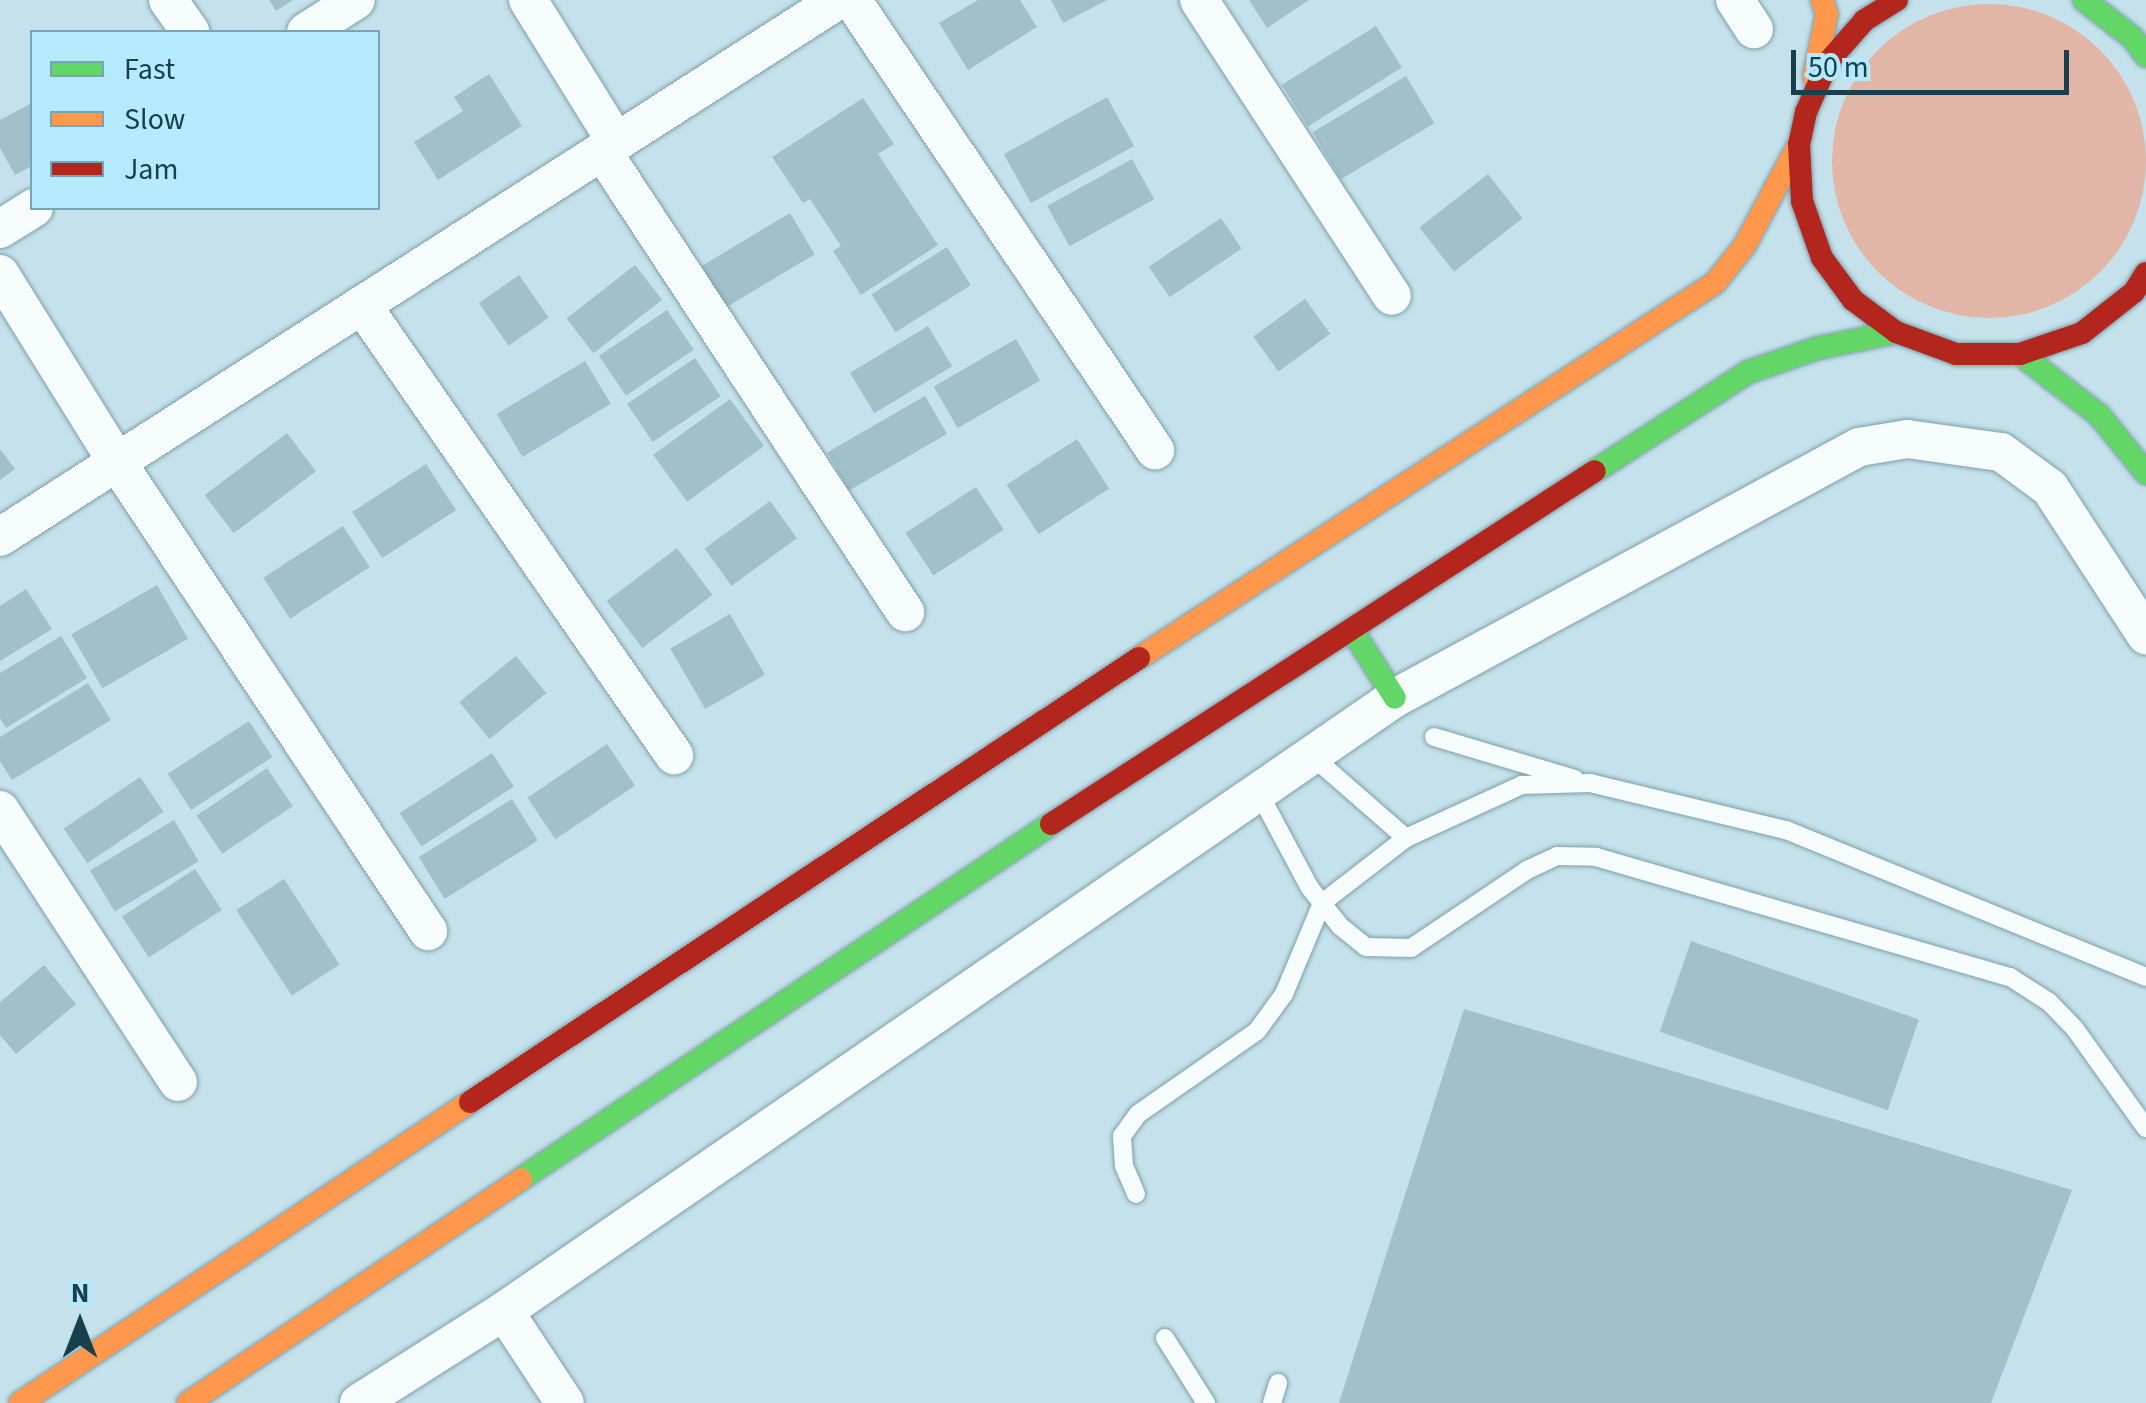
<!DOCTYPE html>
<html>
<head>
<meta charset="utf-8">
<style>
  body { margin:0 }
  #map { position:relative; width:2146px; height:1403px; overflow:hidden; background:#c5e2ec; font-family:"Source Sans 3",sans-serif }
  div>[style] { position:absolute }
  .green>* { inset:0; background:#e1b6a6 }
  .round { border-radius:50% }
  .building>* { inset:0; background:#a1c0ca; transform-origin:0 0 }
  .roads { filter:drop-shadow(0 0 2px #7e9fa9) drop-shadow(0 0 2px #7e9fa9) }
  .lane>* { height:18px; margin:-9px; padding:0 9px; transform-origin:9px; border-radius:9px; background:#f6fbfc }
  .street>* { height:38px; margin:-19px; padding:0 19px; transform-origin:19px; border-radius:19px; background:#f6fbfc }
  .fast>* { height:22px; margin:-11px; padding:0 11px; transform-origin:11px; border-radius:11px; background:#63d668 }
  .slow>* { height:22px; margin:-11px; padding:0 11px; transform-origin:11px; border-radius:11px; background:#ff974d }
  .jam>* { height:22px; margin:-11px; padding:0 11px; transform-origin:11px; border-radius:11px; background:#b3261e }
  span { translate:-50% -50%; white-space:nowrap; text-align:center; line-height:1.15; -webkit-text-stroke:10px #b5eafc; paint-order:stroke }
  .legend { position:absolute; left:30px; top:30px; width:350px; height:180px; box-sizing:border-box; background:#b5eafc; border:2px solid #76a6b6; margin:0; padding:12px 18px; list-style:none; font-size:30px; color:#17404c }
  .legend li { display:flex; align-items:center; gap:20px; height:50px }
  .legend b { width:50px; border:2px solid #76a6b6 }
  .north { position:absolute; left:30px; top:1273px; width:100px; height:100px; -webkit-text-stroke:8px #b5eafc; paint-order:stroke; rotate:0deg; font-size:28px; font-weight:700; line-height:40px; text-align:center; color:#17404c }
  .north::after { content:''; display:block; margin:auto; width:35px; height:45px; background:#17404c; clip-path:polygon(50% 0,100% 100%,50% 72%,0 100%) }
  .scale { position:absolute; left:1791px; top:50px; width:278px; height:45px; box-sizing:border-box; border:5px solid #17404c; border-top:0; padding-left:12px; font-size:30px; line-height:35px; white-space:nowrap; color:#17404c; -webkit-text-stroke:8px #b5eafc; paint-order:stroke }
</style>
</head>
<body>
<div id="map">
  <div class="green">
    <div class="round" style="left:1832px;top:4px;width:314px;height:314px"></div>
  </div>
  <div class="building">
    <div style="clip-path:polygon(269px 0,293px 0,276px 11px)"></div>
    <div style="clip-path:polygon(978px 0,1020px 0,1037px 27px,968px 70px,939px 23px)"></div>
    <div style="clip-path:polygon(1051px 0,1107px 0,1063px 23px)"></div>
    <div style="clip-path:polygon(1249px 0,1309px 0,1267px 28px)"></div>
    <div style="left:1376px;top:26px;width:49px;height:111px;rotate:58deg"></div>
    <div style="clip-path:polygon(489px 74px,522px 126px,438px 180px,414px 142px,463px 111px,454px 97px)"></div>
    <div style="left:1406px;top:76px;width:55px;height:109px;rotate:59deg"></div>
    <div style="left:1107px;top:97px;width:56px;height:118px;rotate:61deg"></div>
    <div style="clip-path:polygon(863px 98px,894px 144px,878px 154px,938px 245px,861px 295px,833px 251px,841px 246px,810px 199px,803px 203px,772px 157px)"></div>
    <div style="clip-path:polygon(32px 103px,32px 166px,15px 175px,0 148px,0 120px)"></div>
    <div style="left:1132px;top:159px;width:46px;height:97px;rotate:61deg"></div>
    <div style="left:1488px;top:174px;width:56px;height:87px;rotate:52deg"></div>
    <div style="left:790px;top:213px;width:48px;height:103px;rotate:59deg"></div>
    <div style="left:1221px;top:218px;width:37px;height:87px;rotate:56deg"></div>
    <div style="left:947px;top:247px;width:45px;height:89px;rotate:58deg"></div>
    <div style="left:635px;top:265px;width:44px;height:87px;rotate:52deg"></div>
    <div style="left:519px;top:275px;width:52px;height:49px;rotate:55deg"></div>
    <div style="left:1305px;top:299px;width:43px;height:64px;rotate:54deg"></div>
    <div style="left:667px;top:310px;width:48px;height:82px;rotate:56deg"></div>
    <div style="left:928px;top:326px;width:47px;height:91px;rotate:59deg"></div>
    <div style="left:1016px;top:339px;width:48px;height:95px;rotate:60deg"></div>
    <div style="left:695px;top:358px;width:46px;height:82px;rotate:56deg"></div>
    <div style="left:585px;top:361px;width:50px;height:103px;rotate:59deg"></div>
    <div style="left:925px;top:396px;width:44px;height:113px;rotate:60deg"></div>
    <div style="left:730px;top:399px;width:58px;height:95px;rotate:54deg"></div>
    <div style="left:287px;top:433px;width:48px;height:103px;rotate:53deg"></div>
    <div style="left:1077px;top:439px;width:59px;height:84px;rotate:57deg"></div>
    <div style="clip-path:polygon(0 449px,15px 469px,0 480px)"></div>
    <div style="left:426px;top:464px;width:55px;height:88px;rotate:57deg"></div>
    <div style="left:976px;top:487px;width:51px;height:84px;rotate:57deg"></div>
    <div style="left:770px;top:501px;width:46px;height:81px;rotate:54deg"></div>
    <div style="left:343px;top:526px;width:49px;height:95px;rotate:57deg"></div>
    <div style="left:677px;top:548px;width:59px;height:88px;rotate:53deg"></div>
    <div style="left:157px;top:585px;width:62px;height:99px;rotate:60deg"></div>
    <div style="clip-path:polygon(26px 589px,52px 629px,0 661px,0 606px)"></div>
    <div style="left:730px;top:614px;width:70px;height:69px;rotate:60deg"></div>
    <div style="clip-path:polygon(61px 636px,87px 678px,6px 728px,0 718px,0 673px)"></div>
    <div style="left:516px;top:656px;width:48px;height:73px;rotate:51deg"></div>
    <div style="clip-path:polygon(88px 683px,111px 720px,12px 780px,0 761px,0 737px)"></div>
    <div style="left:249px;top:721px;width:43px;height:97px;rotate:57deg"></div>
    <div style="left:607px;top:744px;width:50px;height:96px;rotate:56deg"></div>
    <div style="left:492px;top:753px;width:40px;height:110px;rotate:57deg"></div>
    <div style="left:267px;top:768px;width:46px;height:85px;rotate:56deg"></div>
    <div style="left:140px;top:777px;width:42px;height:92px;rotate:56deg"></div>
    <div style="left:512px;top:799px;width:49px;height:110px;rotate:58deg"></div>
    <div style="left:174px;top:820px;width:48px;height:98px;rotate:59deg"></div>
    <div style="left:195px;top:869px;width:49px;height:87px;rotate:57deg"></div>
    <div style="left:284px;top:879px;width:102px;height:57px;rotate:57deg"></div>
    <div style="left:1691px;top:941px;width:241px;height:96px;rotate:19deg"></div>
    <div style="clip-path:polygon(44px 965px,76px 1004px,16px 1054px,0 1035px,0 1002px)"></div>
    <div style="clip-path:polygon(1464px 1009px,2072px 1190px,1991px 1403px,1339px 1403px)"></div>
  </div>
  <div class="roads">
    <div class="lane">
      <div style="left:1434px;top:737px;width:147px;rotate:16.6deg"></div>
      <div style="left:1312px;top:756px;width:125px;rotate:41.1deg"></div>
      <div style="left:1406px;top:838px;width:128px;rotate:-24.6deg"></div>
      <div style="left:1522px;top:785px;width:68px;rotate:-1.7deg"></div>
      <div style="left:1590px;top:783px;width:202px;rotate:13.5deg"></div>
      <div style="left:1786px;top:830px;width:389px;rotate:22.2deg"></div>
      <div style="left:1259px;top:793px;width:108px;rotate:61.8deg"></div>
      <div style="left:1310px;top:888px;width:48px;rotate:51.7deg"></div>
      <div style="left:1340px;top:926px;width:33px;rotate:39deg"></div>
      <div style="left:1366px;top:947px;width:45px;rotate:1.3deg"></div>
      <div style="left:1411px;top:948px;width:140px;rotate:-33.9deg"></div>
      <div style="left:1527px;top:870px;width:33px;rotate:-25deg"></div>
      <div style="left:1557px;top:856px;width:39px;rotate:1deg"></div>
      <div style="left:1596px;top:857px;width:431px;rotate:16.2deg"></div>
      <div style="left:2010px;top:977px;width:46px;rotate:32.7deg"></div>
      <div style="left:2049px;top:1002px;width:37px;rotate:46deg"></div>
      <div style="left:2075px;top:1029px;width:122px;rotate:54.4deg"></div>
      <div style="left:1136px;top:1194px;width:30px;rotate:-113deg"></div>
      <div style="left:1124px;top:1166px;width:30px;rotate:-94deg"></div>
      <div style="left:1122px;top:1136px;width:27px;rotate:-54deg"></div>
      <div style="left:1138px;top:1114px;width:145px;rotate:-34.9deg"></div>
      <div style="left:1257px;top:1031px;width:46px;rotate:-53.9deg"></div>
      <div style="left:1284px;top:994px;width:99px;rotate:-67.3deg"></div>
      <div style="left:1322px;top:903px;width:106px;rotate:-37.7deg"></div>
      <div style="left:1165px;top:1338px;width:77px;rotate:57.8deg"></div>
      <div style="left:1272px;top:1403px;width:21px;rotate:-73deg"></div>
    </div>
    <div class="street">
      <div style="left:168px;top:0;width:39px;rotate:55deg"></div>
      <div style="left:528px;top:0;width:167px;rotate:58.2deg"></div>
      <div style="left:852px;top:0;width:543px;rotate:56.05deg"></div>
      <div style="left:1199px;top:0;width:353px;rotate:56.9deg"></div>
      <div style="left:1735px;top:0;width:35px;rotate:57deg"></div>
      <div style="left:306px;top:32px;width:59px;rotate:-32.6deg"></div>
      <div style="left:602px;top:151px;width:552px;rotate:56.68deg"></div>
      <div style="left:0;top:229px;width:40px;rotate:-32deg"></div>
      <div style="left:0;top:274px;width:221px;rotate:58.1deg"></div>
      <div style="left:117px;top:462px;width:563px;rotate:56.45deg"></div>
      <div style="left:362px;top:305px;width:548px;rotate:55.27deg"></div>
      <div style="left:0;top:537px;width:995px;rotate:-32.65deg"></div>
      <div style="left:0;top:810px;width:325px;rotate:56.8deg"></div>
      <div style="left:504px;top:1311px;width:110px;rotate:56.5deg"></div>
      <div style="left:359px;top:1403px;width:172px;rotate:-32.4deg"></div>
      <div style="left:504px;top:1311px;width:1082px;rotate:-34.53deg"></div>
      <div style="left:1395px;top:698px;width:528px;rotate:-28.41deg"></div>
      <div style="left:1859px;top:447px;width:49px;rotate:-9.5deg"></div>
      <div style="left:1907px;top:439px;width:95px;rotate:7.9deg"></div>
      <div style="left:2001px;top:452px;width:61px;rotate:36.3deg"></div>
      <div style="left:2050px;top:488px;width:176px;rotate:56.9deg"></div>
    </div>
    <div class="fast">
      <div style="left:2084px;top:0;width:62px;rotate:37.8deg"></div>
      <div style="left:2133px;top:38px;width:22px;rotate:54deg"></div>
      <div style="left:2020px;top:354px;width:100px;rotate:37.7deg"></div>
      <div style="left:2099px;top:415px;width:75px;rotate:51deg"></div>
      <div style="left:1595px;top:471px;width:182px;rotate:-32.9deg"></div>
      <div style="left:1748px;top:372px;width:74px;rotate:-18.9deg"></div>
      <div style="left:1818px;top:348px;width:80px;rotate:-11.6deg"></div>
      <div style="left:1352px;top:630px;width:80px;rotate:57.7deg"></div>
      <div style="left:521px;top:1179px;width:638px;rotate:-33.81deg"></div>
    </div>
    <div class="slow">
      <div style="left:1814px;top:76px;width:63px;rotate:-78.2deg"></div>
      <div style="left:1827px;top:14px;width:15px;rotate:-110deg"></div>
      <div style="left:1139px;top:658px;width:687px;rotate:-33.07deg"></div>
      <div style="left:1715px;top:283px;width:48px;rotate:-51.7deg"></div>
      <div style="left:1745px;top:245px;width:115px;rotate:-61.9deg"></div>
      <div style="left:20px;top:1403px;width:541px;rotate:-33.78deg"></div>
      <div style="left:188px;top:1403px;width:401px;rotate:-33.9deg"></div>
    </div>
    <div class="jam">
      <div style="left:1897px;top:0;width:39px;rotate:148deg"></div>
      <div style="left:1864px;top:21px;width:55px;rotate:131.3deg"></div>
      <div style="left:1828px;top:62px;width:55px;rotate:113.7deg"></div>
      <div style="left:1806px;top:112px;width:33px;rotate:102deg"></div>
      <div style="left:1799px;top:144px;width:57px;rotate:87deg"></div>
      <div style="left:1802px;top:201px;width:60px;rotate:70.7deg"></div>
      <div style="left:1822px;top:258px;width:52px;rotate:53.6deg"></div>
      <div style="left:1853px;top:300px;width:54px;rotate:36.7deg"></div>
      <div style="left:1896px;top:332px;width:64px;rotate:20.1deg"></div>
      <div style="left:1956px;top:354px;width:64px"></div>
      <div style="left:2020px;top:354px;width:65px;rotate:-18.7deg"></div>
      <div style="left:2082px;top:333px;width:66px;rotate:-38.3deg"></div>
      <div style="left:2134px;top:292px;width:22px;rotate:-58deg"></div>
      <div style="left:1051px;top:824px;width:648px;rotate:-32.98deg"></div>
      <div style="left:470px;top:1102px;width:803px;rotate:-33.57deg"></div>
    </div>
  </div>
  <ul class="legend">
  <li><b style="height:12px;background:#63d668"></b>Fast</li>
  <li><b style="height:12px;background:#ff974d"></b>Slow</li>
  <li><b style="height:12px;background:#b3261e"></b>Jam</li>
  </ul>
  <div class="north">N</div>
  <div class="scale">50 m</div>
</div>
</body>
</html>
